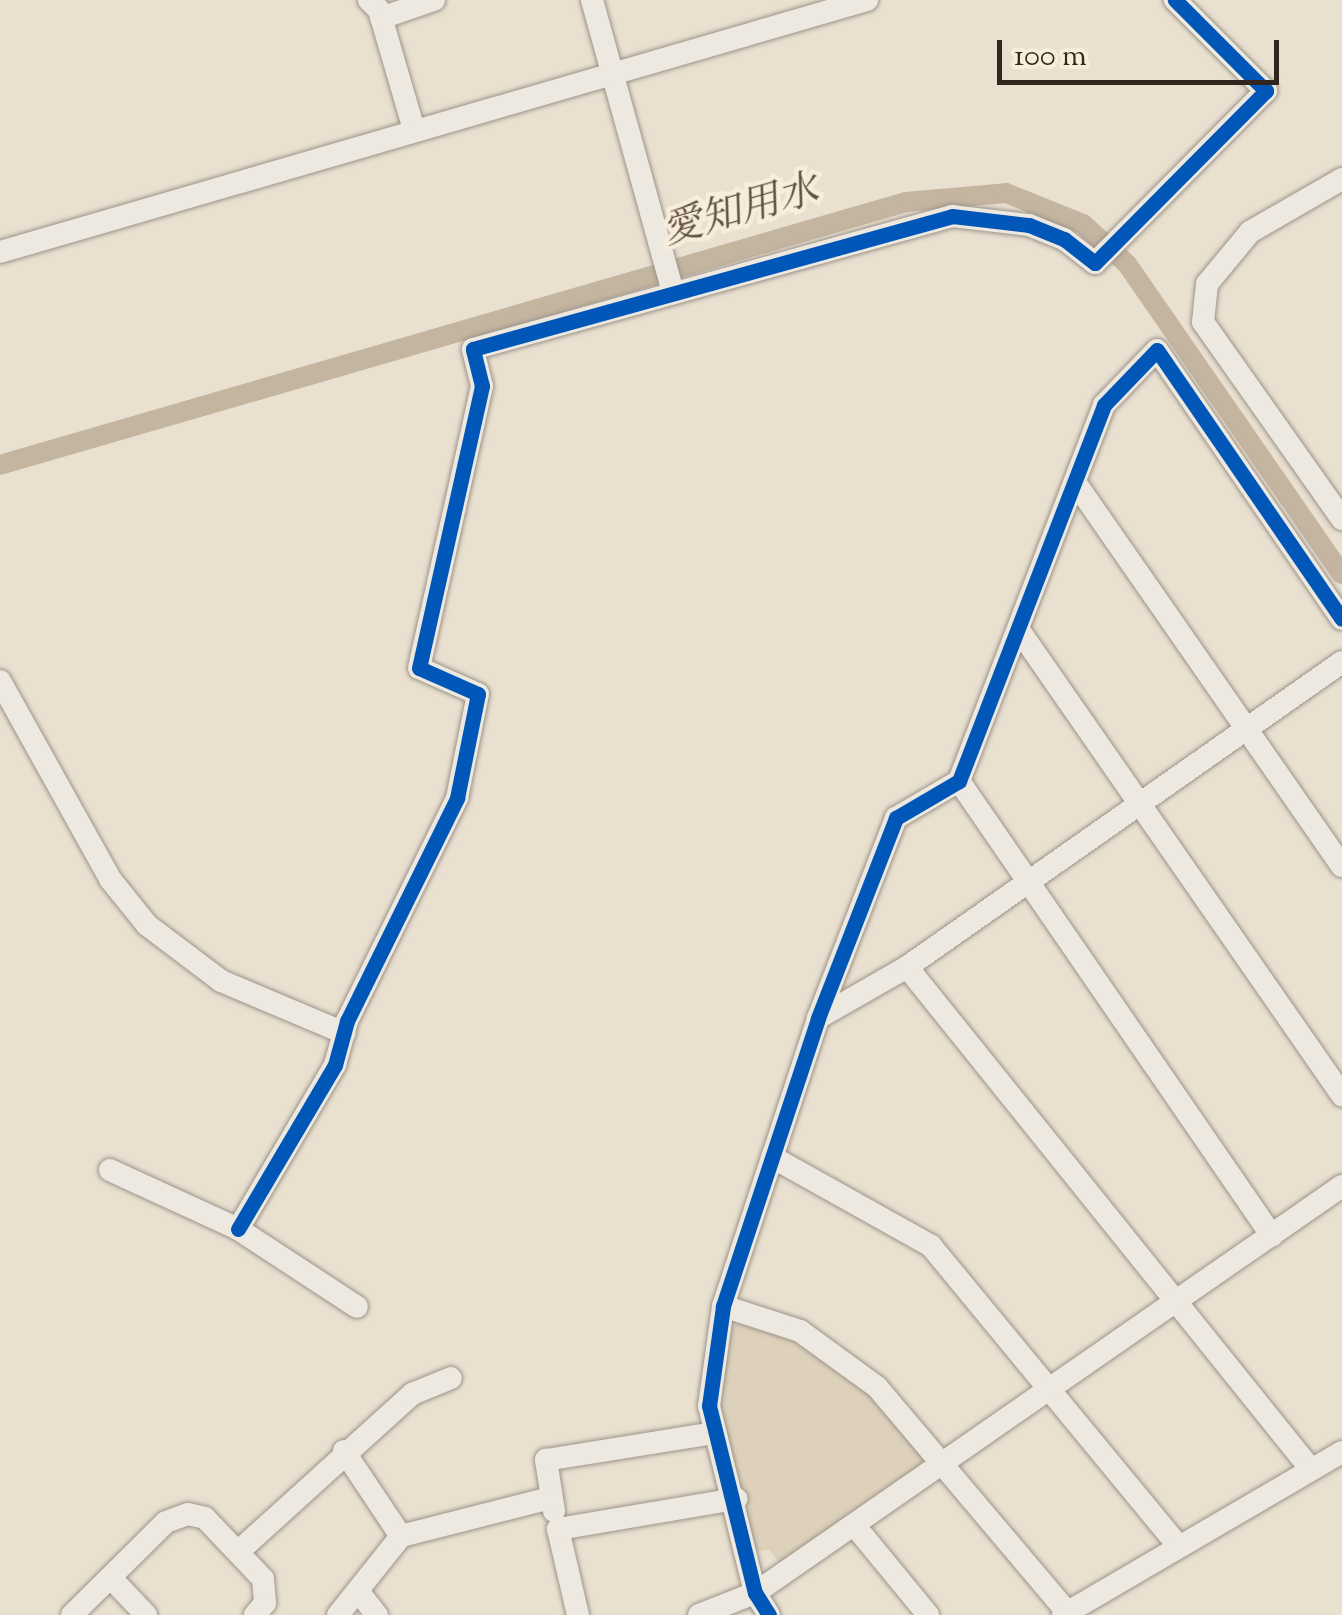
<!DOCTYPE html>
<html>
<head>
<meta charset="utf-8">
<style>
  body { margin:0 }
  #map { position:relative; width:1342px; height:1615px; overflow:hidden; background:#eae0d0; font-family:"Sorts Mill Goudy","Noto Serif JP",serif }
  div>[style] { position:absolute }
  .green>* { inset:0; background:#ded1bb }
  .canal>* { height:20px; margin:-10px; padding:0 10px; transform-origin:10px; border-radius:10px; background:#c4b5a0 }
  .roads { filter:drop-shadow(0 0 2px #9b948a) drop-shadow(0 0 2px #9b948a) }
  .minor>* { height:22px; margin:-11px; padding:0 11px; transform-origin:11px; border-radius:11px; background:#ede8e0 }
  .cycleway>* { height:15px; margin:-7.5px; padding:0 7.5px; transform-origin:7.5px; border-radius:7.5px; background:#0057b8 }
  span { translate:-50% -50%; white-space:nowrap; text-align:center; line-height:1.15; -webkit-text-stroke:9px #f8edd9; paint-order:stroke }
  .water-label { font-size:40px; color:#5f5144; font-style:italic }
  .scale { position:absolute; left:997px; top:40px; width:282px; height:45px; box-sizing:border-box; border:5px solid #32251e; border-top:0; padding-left:12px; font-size:30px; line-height:35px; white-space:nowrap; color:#32251e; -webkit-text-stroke:8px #f8edd9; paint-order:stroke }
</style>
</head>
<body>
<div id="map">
  <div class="green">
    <div style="clip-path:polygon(742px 1322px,794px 1342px,854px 1379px,923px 1455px,920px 1472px,782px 1566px,769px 1550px,756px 1551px,720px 1405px,732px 1327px)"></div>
  </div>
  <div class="canal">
    <div style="left:0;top:465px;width:943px;rotate:-16.19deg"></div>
    <div style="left:906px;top:202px;width:100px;rotate:-5.1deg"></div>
    <div style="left:1006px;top:193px;width:83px;rotate:21.9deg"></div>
    <div style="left:1083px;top:224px;width:59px;rotate:42.3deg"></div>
    <div style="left:1127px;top:264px;width:377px;rotate:55.3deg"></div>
  </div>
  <div class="roads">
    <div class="minor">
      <div style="left:369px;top:0;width:14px;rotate:45deg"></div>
      <div style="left:379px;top:10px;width:125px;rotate:73.7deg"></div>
      <div style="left:592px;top:0;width:303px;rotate:74.5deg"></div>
      <div style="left:381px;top:18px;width:56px;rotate:-18.8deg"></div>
      <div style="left:1342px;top:179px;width:106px;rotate:150.1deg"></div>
      <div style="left:1250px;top:232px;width:67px;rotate:129.6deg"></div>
      <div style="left:1207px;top:284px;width:38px;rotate:96deg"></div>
      <div style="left:1203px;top:322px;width:241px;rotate:54.8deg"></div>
      <div style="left:0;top:252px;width:903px;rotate:-16.21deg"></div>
      <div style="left:1077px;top:485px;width:464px;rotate:55.2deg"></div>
      <div style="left:1021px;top:633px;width:563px;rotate:55.21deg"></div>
      <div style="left:0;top:681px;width:227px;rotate:60.9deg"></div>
      <div style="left:110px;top:879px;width:59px;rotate:51.2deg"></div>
      <div style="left:147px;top:925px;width:93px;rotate:37.1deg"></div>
      <div style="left:221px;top:981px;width:134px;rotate:22.9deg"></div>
      <div style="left:959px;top:781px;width:552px;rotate:55.48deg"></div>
      <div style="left:907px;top:967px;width:642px;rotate:51.2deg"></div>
      <div style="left:818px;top:1018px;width:103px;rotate:-29.8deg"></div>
      <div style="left:907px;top:967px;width:531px;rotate:-35.04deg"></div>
      <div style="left:772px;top:1157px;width:182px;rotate:29.2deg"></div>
      <div style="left:931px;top:1246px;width:386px;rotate:50.5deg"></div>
      <div style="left:110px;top:1170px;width:141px;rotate:24.7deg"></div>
      <div style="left:238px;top:1229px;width:142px;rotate:33.2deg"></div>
      <div style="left:238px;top:1229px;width:191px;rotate:-59.4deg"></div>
      <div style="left:335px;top:1065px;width:46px;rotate:-74.7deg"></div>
      <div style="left:347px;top:1021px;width:249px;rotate:-63.7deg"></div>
      <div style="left:457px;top:798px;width:106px;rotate:-78.6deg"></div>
      <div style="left:478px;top:694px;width:64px;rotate:-156.2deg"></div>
      <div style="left:419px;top:668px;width:289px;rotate:-77.4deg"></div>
      <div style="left:482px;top:386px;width:38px;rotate:-104deg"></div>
      <div style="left:473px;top:349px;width:497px;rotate:-15.5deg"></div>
      <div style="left:952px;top:216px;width:78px;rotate:6.7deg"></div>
      <div style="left:1029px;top:225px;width:38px;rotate:22deg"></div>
      <div style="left:1064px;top:239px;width:39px;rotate:38deg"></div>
      <div style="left:1095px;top:263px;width:243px;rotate:-45.2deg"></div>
      <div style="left:1266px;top:91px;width:129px;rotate:-135deg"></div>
      <div style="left:723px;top:1306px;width:81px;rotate:18deg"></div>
      <div style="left:800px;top:1331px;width:95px;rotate:36deg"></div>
      <div style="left:877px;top:1387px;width:299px;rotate:49.8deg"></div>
      <div style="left:344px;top:1451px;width:102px;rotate:56.2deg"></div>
      <div style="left:554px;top:1511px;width:52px;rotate:-98.9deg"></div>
      <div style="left:546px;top:1460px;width:171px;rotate:-9.1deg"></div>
      <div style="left:855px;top:1526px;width:115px;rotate:50.6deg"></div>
      <div style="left:239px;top:1551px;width:234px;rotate:-42.2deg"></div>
      <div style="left:412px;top:1394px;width:42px;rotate:-22.3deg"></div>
      <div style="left:111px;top:1578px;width:51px;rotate:46.6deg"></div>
      <div style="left:358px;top:1591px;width:31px;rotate:52deg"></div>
      <div style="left:72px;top:1615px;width:132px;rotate:-44.7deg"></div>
      <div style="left:166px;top:1522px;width:23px;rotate:-20deg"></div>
      <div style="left:188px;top:1514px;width:17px;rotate:13deg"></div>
      <div style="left:205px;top:1518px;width:84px;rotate:46.4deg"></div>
      <div style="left:263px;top:1579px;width:24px;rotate:85deg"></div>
      <div style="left:265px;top:1603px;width:16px;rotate:130deg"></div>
      <div style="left:338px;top:1615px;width:101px;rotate:-51.4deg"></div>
      <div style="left:401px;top:1536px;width:154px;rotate:-14.3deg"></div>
      <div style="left:578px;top:1615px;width:88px;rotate:-103.1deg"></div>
      <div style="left:558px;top:1529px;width:181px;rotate:-9.6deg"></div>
      <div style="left:699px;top:1615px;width:60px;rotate:-21.4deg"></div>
      <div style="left:755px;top:1593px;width:714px;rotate:-34.74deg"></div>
      <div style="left:769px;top:1615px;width:26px;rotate:-122deg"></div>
      <div style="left:755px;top:1593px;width:193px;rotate:-103.8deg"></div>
      <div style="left:709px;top:1406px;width:101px;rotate:-82deg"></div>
      <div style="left:723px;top:1306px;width:303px;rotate:-71.7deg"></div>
      <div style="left:818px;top:1018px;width:215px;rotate:-68.7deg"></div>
      <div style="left:896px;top:818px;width:73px;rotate:-30.4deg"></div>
      <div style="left:959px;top:781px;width:403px;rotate:-68.9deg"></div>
      <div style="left:1104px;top:405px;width:76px;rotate:-46.1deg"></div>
      <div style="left:1157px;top:350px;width:326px;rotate:55.5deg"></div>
      <div style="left:1063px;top:1615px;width:323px;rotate:-30.3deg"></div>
    </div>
  </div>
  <div class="cycleway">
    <div style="left:238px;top:1229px;width:191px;rotate:-59.4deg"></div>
    <div style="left:335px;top:1065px;width:46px;rotate:-74.7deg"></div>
    <div style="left:347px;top:1021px;width:249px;rotate:-63.7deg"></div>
    <div style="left:457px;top:798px;width:106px;rotate:-78.6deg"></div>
    <div style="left:478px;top:694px;width:64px;rotate:-156.2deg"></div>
    <div style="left:419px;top:668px;width:289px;rotate:-77.4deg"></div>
    <div style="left:482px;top:386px;width:38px;rotate:-104deg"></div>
    <div style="left:473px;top:349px;width:497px;rotate:-15.5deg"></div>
    <div style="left:952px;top:216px;width:78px;rotate:6.7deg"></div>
    <div style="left:1029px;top:225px;width:38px;rotate:22deg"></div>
    <div style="left:1064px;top:239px;width:39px;rotate:38deg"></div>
    <div style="left:1095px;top:263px;width:243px;rotate:-45.2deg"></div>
    <div style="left:1266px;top:91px;width:129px;rotate:-135deg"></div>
    <div style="left:769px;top:1615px;width:26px;rotate:-122deg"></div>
    <div style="left:755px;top:1593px;width:193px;rotate:-103.8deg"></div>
    <div style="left:709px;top:1406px;width:101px;rotate:-82deg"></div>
    <div style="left:723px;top:1306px;width:303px;rotate:-71.7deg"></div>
    <div style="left:818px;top:1018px;width:215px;rotate:-68.7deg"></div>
    <div style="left:896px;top:818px;width:73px;rotate:-30.4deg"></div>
    <div style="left:959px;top:781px;width:403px;rotate:-68.9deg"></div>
    <div style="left:1104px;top:405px;width:76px;rotate:-46.1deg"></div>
    <div style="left:1157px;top:350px;width:326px;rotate:55.5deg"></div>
  </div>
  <div class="water-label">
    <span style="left:741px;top:213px;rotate:-16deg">愛知用水</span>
  </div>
  <div class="scale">100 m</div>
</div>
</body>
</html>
